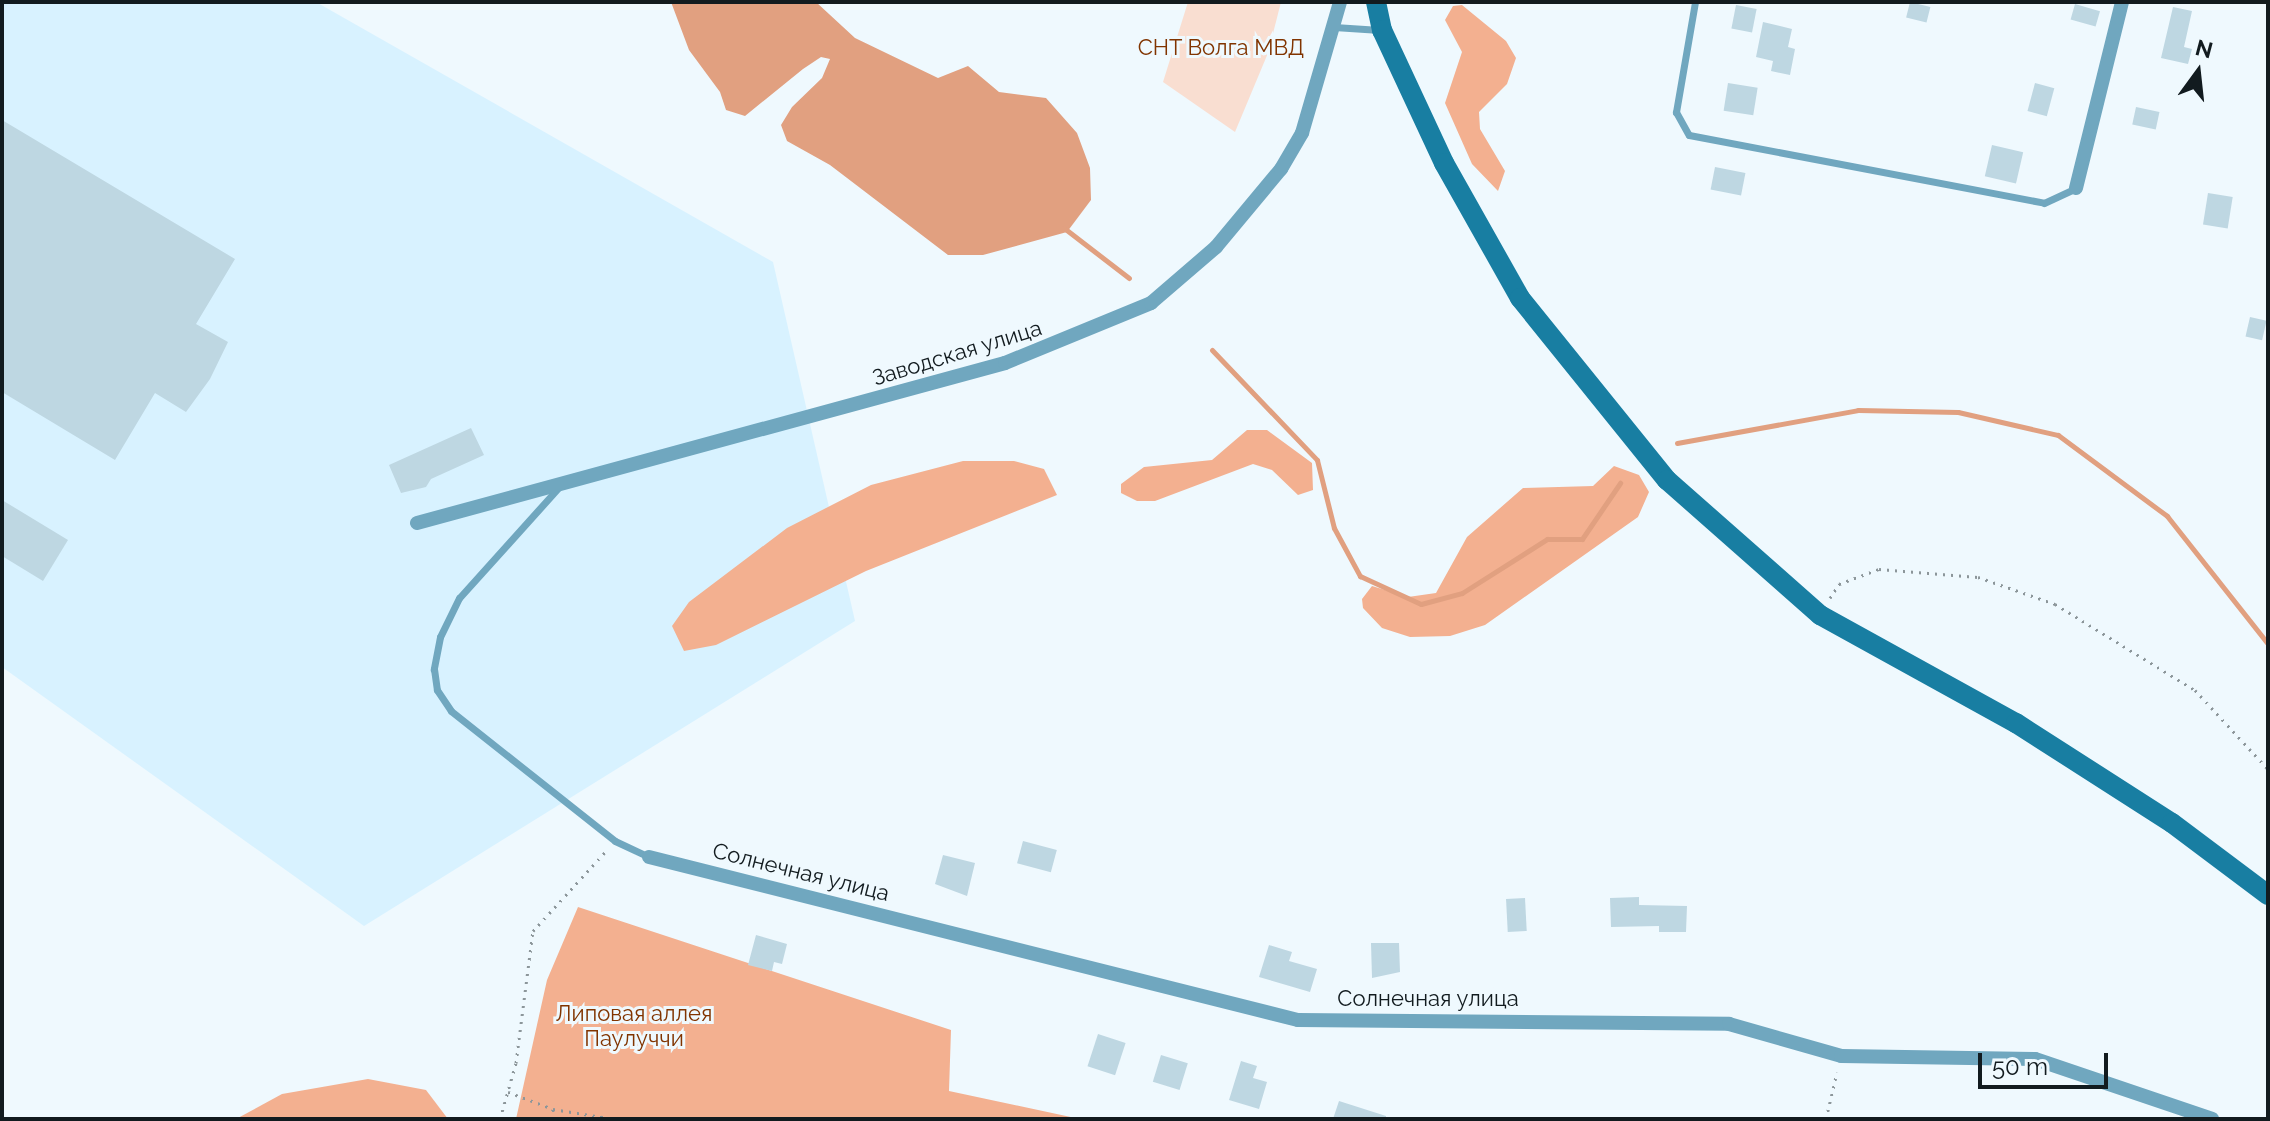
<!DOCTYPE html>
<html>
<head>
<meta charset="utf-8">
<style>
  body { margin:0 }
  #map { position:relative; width:2270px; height:1121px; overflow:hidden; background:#eff9fe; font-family:Raleway,sans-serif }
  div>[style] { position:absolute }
  .built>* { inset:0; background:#d8f2ff }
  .green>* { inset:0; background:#f9ded1 }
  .forest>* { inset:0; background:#f3b090 }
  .water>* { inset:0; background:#e1a080 }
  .stream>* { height:5px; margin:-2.5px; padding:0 2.5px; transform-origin:2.5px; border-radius:2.5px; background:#e1a080 }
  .building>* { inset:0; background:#bed7e2; transform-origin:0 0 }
  .path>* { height:3px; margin-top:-1.5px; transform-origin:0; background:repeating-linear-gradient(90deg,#8c969a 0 2px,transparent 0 8px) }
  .lane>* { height:7px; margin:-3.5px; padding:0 3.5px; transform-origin:3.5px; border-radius:3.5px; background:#70a7bf }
  .street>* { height:14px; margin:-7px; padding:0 7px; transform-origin:7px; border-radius:7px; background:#70a7bf }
  .secondary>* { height:20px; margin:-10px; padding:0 10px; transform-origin:10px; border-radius:10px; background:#187ea2 }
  span { translate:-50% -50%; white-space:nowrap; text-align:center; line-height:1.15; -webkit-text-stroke:6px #eff9fe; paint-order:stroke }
  .park-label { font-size:22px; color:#813400 }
  .street-label { font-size:22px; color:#121b1f }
  .frame { position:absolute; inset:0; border:4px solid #121b1f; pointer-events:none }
  .north { position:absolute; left:2158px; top:32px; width:80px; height:80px; -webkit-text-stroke:6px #eff9fe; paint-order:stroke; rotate:15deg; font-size:22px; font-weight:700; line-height:32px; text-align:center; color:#121b1f }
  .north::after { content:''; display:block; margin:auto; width:28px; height:36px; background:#121b1f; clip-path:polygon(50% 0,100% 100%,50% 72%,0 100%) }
  .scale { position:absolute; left:1978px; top:1053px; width:130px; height:36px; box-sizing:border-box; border:4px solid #121b1f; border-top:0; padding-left:10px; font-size:24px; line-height:28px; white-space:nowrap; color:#121b1f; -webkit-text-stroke:6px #eff9fe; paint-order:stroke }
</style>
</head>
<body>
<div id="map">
  <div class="built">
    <div style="clip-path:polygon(2px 2px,316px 2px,773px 262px,855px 621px,364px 926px,2px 667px)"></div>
  </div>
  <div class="green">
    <div style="clip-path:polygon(1188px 2px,1281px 2px,1268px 53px,1235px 132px,1163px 82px)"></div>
  </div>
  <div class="forest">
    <div style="clip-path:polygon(1462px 5px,1506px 41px,1516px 58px,1507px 84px,1479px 112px,1480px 129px,1505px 171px,1498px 191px,1472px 164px,1445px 103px,1462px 52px,1445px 20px,1453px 6px)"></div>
    <div style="clip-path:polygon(1247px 430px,1267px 430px,1312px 463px,1313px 490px,1298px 495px,1272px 470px,1253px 464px,1155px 501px,1137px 501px,1121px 493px,1121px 484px,1144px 467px,1212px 460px)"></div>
    <div style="clip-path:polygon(963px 461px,1014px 461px,1044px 469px,1057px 495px,866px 571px,716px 645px,684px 651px,672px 626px,689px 602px,787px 528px,871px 485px)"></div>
    <div style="clip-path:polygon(1614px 466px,1639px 475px,1649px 492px,1638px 517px,1485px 625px,1450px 636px,1410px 637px,1382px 628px,1363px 608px,1362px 599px,1372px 586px,1408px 597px,1436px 593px,1467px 537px,1523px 488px,1593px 486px)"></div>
    <div style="clip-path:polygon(578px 907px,951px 1030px,949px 1091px,1080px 1119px,516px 1119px,547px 980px)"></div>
    <div style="clip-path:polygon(368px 1079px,426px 1090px,448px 1119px,236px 1119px,282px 1094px)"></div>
  </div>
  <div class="water">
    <div style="clip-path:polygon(671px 2px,816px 2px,855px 38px,938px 78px,968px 66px,999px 92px,1046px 98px,1077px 133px,1090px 168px,1091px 200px,1067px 232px,983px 255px,948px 255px,830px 165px,787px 141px,781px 125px,792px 107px,822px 78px,830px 59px,821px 57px,803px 69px,745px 116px,726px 110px,720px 92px,689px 50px)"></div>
  </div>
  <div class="stream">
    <div style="left:1064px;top:228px;width:82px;rotate:37.6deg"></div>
    <div style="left:1212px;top:350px;width:152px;rotate:46.3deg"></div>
    <div style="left:1317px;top:460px;width:70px;rotate:76deg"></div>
    <div style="left:1334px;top:528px;width:55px;rotate:61.6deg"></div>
    <div style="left:1360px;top:576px;width:67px;rotate:24.7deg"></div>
    <div style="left:1421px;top:604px;width:42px;rotate:-15deg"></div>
    <div style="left:1462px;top:593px;width:101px;rotate:-32.4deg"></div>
    <div style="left:1547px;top:539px;width:35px"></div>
    <div style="left:1582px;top:539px;width:68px;rotate:-55.8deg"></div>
    <div style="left:1677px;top:443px;width:184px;rotate:-10.3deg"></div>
    <div style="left:1858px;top:410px;width:100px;rotate:1.1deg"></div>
    <div style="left:1958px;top:412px;width:103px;rotate:13deg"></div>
    <div style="left:2058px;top:435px;width:136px;rotate:36.6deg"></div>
    <div style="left:2167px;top:516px;width:163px;rotate:51.7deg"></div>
  </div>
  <div class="building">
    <div style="left:1910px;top:2px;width:21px;height:16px;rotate:14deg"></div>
    <div style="left:2075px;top:4px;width:26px;height:16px;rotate:16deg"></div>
    <div style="left:1736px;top:5px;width:21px;height:24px;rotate:11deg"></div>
    <div style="clip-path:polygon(2173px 7px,2192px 11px,2184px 47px,2192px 49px,2188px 64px,2161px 58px)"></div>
    <div style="clip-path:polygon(1763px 22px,1792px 29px,1788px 47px,1795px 49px,1790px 75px,1771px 71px,1773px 61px,1756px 57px)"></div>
    <div style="left:1728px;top:83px;width:30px;height:28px;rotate:9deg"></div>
    <div style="left:2035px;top:83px;width:20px;height:29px;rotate:15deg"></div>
    <div style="left:2136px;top:107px;width:24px;height:18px;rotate:12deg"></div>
    <div style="clip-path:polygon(2px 120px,235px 259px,196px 324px,228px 342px,210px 379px,186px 412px,155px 393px,115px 460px,2px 392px)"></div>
    <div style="left:1992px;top:145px;width:32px;height:32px;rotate:13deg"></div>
    <div style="left:1715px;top:167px;width:31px;height:23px;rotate:11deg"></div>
    <div style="left:2208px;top:193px;width:25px;height:32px;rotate:9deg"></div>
    <div style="left:2250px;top:317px;width:17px;height:20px;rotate:13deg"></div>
    <div style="clip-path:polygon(471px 428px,484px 455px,431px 479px,426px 487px,401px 493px,389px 465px)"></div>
    <div style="clip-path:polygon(2px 500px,68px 540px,43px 581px,2px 556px)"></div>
    <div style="left:1023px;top:841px;width:35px;height:23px;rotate:15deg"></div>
    <div style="clip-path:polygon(943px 855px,975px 863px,967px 896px,935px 884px)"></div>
    <div style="clip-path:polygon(1639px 897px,1639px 905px,1687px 906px,1686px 932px,1659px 932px,1659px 926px,1611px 927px,1610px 898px)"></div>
    <div style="left:1525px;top:898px;width:33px;height:19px;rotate:87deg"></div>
    <div style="clip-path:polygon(756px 935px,787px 944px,782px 964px,774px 962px,772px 971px,748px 965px)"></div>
    <div style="clip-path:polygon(1371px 943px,1399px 943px,1400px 972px,1372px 978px)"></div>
    <div style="clip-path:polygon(1269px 945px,1292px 952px,1289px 961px,1317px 969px,1310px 992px,1259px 977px)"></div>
    <div style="left:1098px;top:1034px;width:29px;height:34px;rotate:18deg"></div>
    <div style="left:1161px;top:1055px;width:28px;height:28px;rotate:17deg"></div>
    <div style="clip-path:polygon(1241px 1061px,1257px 1066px,1253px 1078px,1267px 1082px,1259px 1109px,1229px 1100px)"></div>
    <div style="clip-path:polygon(1339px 1101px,1386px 1116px,1386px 1119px,1333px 1119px)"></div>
  </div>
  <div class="path">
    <div style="left:1830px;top:598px;width:17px;rotate:-57deg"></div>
    <div style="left:1839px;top:584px;width:43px;rotate:-20.6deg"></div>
    <div style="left:1879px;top:569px;width:99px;rotate:4.6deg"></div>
    <div style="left:1978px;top:577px;width:82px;rotate:19.3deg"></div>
    <div style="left:2055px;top:604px;width:164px;rotate:31.6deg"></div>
    <div style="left:2195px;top:690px;width:108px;rotate:47.3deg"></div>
    <div style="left:508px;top:1092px;width:48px;rotate:20.7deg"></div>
    <div style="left:553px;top:1109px;width:62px;rotate:9.3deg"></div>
    <div style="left:500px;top:1119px;width:58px;rotate:-74.1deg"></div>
    <div style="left:516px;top:1063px;width:133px;rotate:-82.7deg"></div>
    <div style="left:533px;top:931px;width:110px;rotate:-47.6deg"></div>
    <div style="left:551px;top:1119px;width:10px;rotate:-79deg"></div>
    <div style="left:1826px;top:1119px;width:48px;rotate:-76.8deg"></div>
  </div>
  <div class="lane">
    <div style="left:1695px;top:2px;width:112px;rotate:99.8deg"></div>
    <div style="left:1676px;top:112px;width:26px;rotate:61deg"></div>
    <div style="left:1689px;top:135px;width:361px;rotate:10.8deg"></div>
    <div style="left:2044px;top:203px;width:35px;rotate:-25deg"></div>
    <div style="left:1334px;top:27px;width:46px;rotate:3.7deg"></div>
    <div style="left:559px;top:487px;width:149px;rotate:132deg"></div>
    <div style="left:459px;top:598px;width:43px;rotate:116deg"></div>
    <div style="left:440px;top:637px;width:33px;rotate:101deg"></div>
    <div style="left:434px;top:669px;width:21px;rotate:82deg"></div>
    <div style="left:437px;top:690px;width:25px;rotate:56deg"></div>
    <div style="left:451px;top:711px;width:209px;rotate:38.4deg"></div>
    <div style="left:615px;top:841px;width:38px;rotate:25deg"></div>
  </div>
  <div class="street">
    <div style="left:2076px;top:188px;width:192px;rotate:-76.1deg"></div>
    <div style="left:417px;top:523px;width:609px;rotate:-15.22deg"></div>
    <div style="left:1005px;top:363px;width:158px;rotate:-22.3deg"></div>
    <div style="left:1151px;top:303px;width:86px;rotate:-40.7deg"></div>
    <div style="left:1216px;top:247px;width:102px;rotate:-50.2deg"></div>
    <div style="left:1281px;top:169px;width:42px;rotate:-59.7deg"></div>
    <div style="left:1302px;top:133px;width:136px;rotate:-73.8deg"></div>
    <div style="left:649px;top:857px;width:669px;rotate:14.1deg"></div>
    <div style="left:1298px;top:1020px;width:431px;rotate:0.5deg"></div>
    <div style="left:1729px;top:1024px;width:116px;rotate:15.9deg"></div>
    <div style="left:1841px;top:1056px;width:194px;rotate:0.9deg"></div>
    <div style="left:2035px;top:1059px;width:187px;rotate:18.7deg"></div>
  </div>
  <div class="secondary">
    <div style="left:1376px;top:2px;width:29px;rotate:78deg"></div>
    <div style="left:1382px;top:30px;width:147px;rotate:65deg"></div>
    <div style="left:1444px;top:163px;width:155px;rotate:60.6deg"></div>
    <div style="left:1520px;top:298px;width:234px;rotate:51.1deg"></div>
    <div style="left:1667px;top:480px;width:204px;rotate:41.4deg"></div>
    <div style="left:1820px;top:615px;width:224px;rotate:28.9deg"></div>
    <div style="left:2016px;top:723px;width:185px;rotate:32.7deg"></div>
    <div style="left:2172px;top:823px;width:120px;rotate:36.9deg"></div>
  </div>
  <div class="park-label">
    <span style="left:1221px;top:48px">СНТ Волга МВД</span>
    <span style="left:634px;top:1026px">Липовая аллея<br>Паулуччи</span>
  </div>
  <div class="street-label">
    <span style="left:957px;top:353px;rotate:-17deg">Заводская улица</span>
    <span style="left:801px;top:872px;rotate:14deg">Солнечная улица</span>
    <span style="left:1428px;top:999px">Солнечная улица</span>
  </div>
  <div class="frame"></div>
  <div class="north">N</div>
  <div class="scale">50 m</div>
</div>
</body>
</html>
